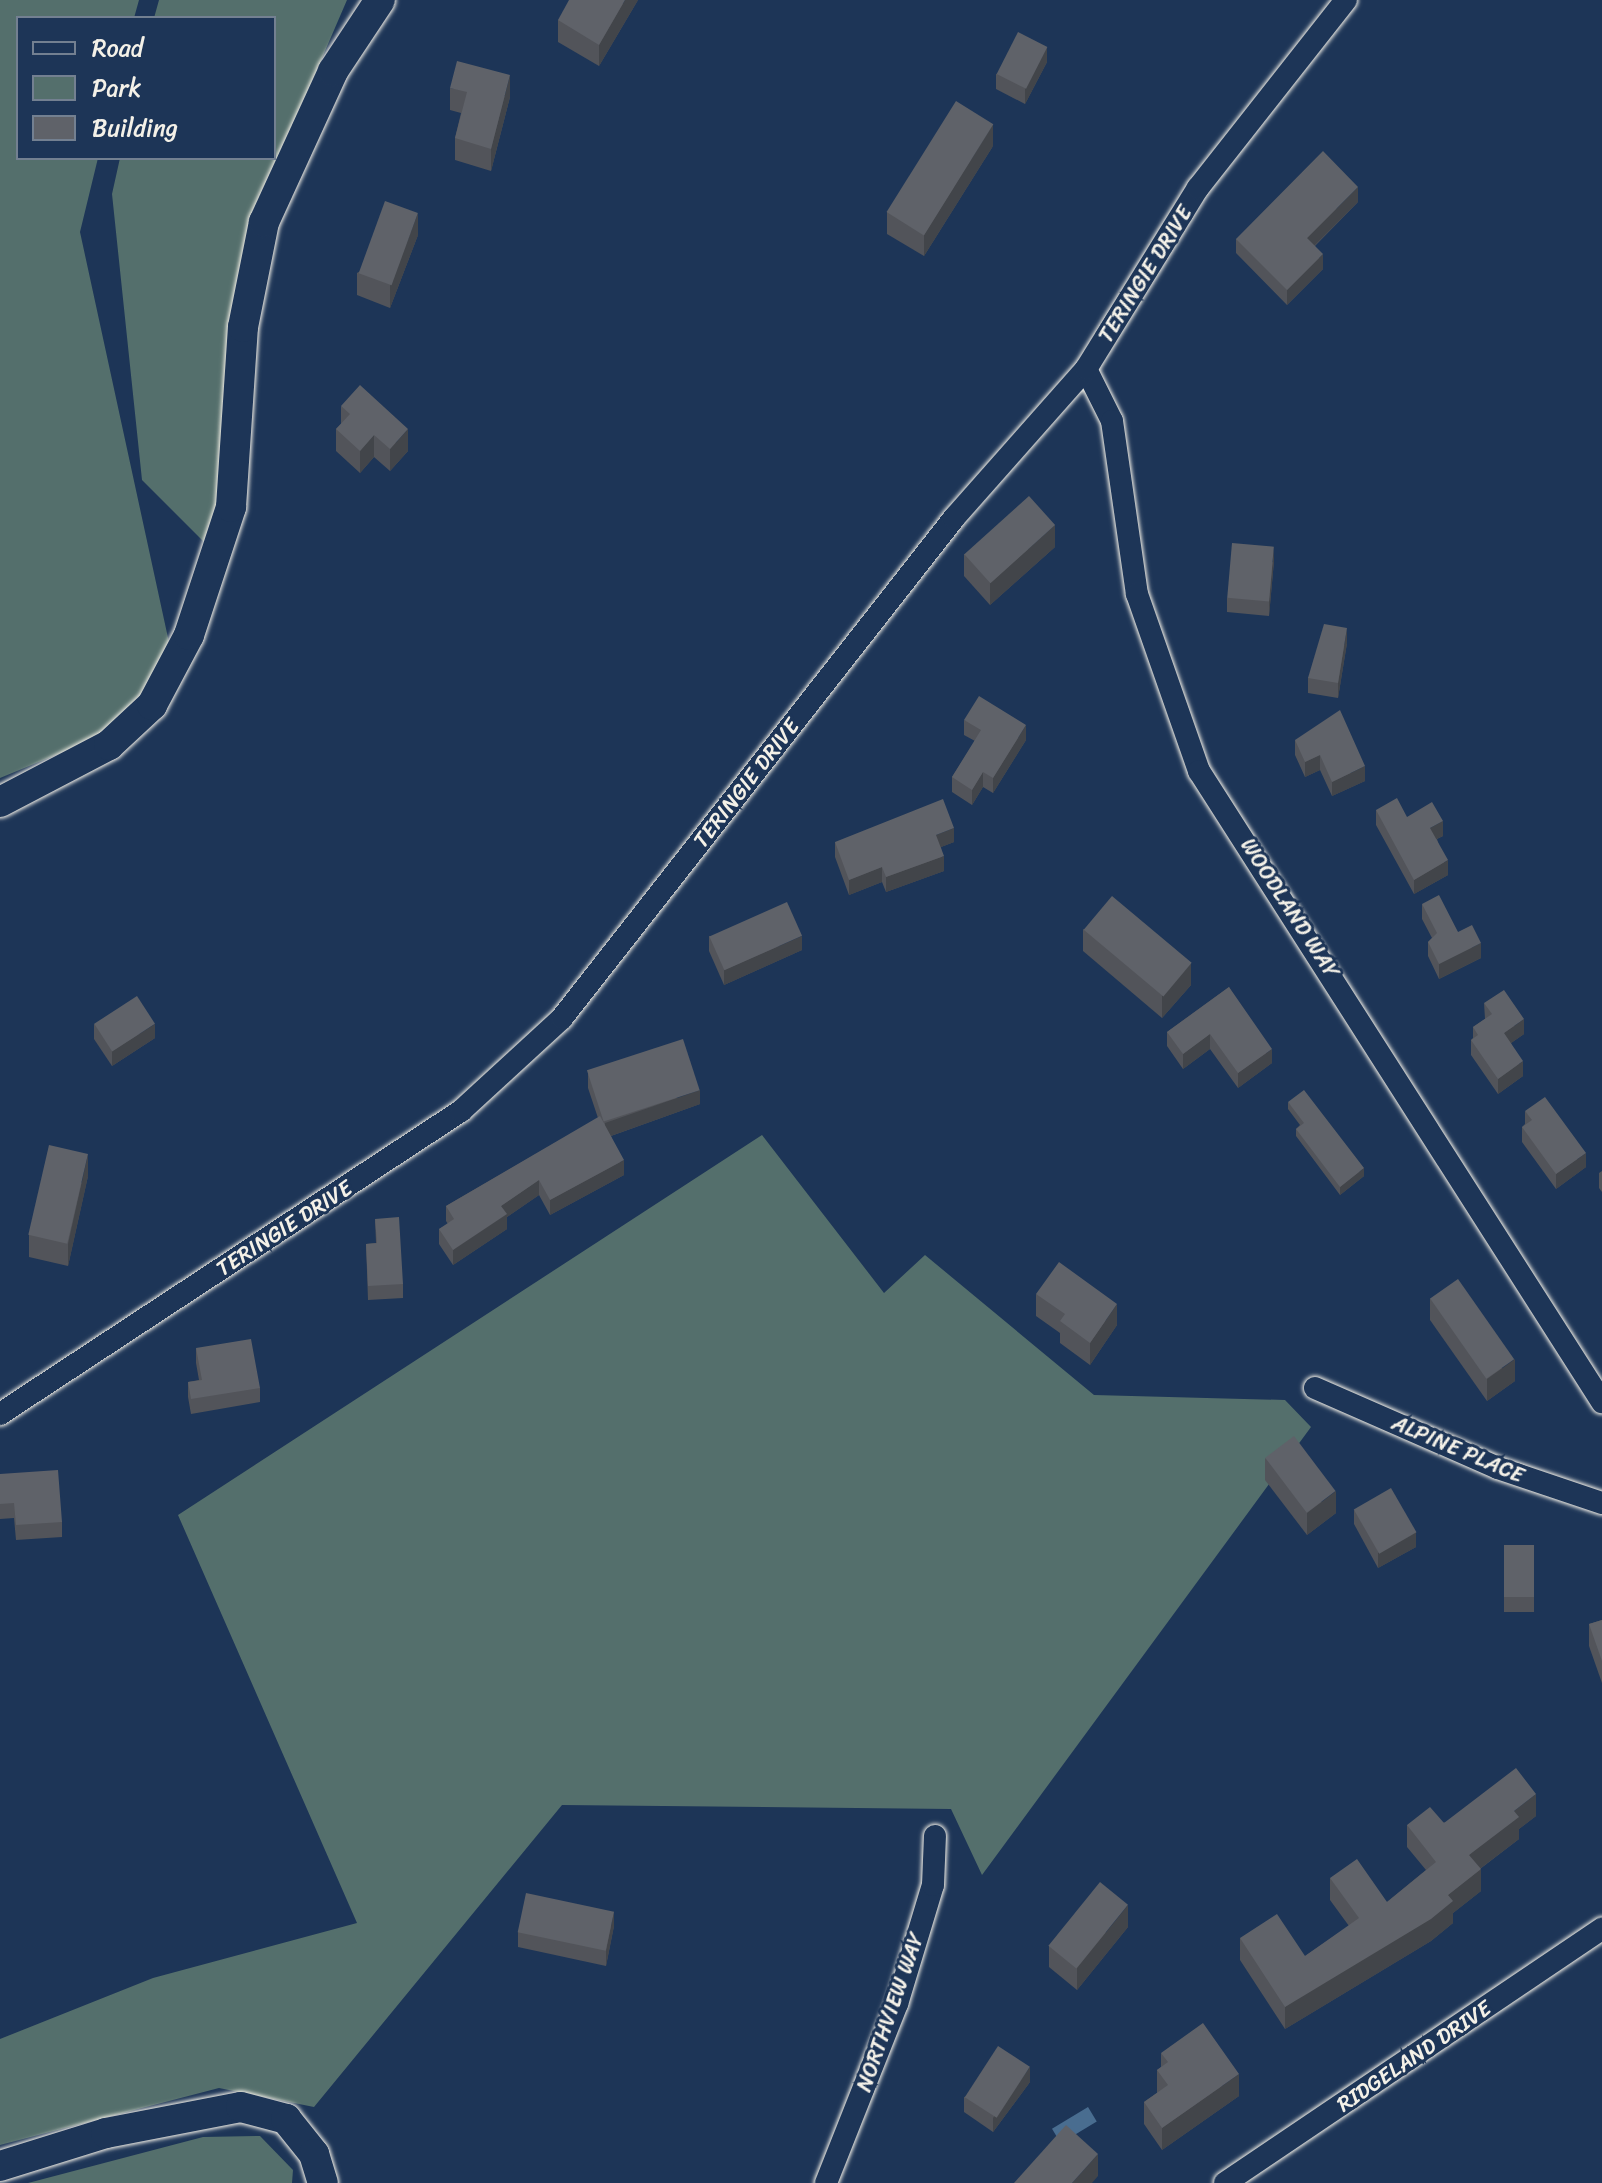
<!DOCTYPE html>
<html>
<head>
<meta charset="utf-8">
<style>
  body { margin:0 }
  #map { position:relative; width:1602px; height:2183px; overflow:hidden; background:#1d3557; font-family:Sriracha,sans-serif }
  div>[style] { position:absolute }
  .green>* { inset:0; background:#546f6c }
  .water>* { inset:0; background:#496d90; transform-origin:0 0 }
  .roads { filter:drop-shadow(0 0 2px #f4f1e8) drop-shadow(0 0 2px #f4f1e8) }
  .minor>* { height:22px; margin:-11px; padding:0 11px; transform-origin:11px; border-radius:11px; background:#1d3557 }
  .secondary>* { height:30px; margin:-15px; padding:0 15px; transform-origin:15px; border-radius:15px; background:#1d3557 }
  .wall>* { inset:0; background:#52545a; transform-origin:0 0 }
  .shaded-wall>* { inset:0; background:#42454a }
  .building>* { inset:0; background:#5f6269; transform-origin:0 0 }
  span { translate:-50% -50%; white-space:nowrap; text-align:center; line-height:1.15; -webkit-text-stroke:6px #1d3557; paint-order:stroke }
  .street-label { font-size:22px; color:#f4f1e8 }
  .legend { position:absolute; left:16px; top:16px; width:260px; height:144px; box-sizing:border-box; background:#1d3557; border:2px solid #738091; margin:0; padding:10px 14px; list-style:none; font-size:24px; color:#f4f1e8 }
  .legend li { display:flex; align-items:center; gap:16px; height:40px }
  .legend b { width:40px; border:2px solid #738091 }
</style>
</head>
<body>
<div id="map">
  <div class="green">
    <div style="clip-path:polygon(0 0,139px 0,134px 18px,18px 18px,18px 158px,98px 158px,80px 232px,170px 647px,141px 720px,0 778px)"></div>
    <div style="clip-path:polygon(159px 0,347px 0,247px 232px,211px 549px,142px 480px,112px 194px,120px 158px,274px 158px,274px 18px,154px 18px)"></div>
    <div style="clip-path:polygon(762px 1135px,884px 1293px,925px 1255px,1094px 1395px,1285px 1400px,1311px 1427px,982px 1875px,951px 1809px,562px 1805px,314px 2107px,219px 2088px,0 2145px,0 2039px,153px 1978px,357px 1923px,178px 1515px)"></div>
    <div style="clip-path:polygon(260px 2136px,293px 2170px,292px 2183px,28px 2183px,203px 2137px)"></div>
  </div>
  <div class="water">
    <div style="left:1088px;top:2107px;width:17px;height:42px;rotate:59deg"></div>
  </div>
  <div class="roads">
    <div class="minor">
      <div style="left:1086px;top:369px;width:58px;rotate:63.4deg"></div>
      <div style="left:1112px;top:421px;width:175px;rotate:81.8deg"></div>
      <div style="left:1137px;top:594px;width:188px;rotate:70.7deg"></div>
      <div style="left:1199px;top:771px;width:749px;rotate:57.43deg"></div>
      <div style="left:1315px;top:1388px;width:200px;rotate:23.6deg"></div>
      <div style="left:1498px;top:1468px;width:110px;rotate:18.6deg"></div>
      <div style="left:0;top:1414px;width:552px;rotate:-33.32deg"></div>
      <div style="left:461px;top:1111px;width:137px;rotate:-42.6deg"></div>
      <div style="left:562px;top:1018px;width:635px;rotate:-51.9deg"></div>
      <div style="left:954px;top:518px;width:199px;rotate:-48.5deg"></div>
      <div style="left:1086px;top:369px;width:213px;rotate:-58.3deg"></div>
      <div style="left:1198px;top:188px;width:239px;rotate:-51.8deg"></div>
      <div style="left:826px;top:2183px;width:193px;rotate:-68.4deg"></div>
      <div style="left:897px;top:2004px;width:124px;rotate:-73.2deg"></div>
      <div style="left:933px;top:1885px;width:49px;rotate:-87.7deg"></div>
      <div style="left:1225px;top:2183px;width:455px;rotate:-34deg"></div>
    </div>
    <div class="secondary">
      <div style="left:0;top:802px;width:123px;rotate:-27.6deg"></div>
      <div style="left:109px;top:745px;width:59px;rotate:-42.9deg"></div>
      <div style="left:152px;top:705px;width:79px;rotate:-62.1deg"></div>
      <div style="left:189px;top:635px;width:135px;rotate:-71.8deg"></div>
      <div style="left:231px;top:507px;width:180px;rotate:-86.2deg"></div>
      <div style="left:243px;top:327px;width:107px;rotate:-78.7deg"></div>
      <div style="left:264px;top:222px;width:166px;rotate:-65.4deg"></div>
      <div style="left:333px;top:71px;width:85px;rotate:-56.5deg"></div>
      <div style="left:0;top:2166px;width:111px;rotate:-17.3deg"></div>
      <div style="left:106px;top:2133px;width:137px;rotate:-10.9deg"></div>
      <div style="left:241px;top:2107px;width:47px;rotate:14.9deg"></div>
      <div style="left:286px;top:2119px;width:45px;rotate:51.3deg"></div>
      <div style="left:314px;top:2154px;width:30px;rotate:73deg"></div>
    </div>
  </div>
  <div class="wall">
    <div style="clip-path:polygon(638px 0,599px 66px,558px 42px,558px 20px)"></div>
    <div style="clip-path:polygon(1047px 62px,1025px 104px,996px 89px,996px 74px)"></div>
    <div style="clip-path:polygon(450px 88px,510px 97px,491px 171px,455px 160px,455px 138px,461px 113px,450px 110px)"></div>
    <div style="clip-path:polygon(993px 146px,924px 256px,887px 234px,887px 212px)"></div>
    <div style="clip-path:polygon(1358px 202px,1315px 246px,1323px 269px,1287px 305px,1236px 253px,1236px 239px)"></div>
    <div style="clip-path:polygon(418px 235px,390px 308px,357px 295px,357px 273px)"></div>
    <div style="clip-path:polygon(341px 406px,408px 451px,390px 471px,374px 457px,360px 473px,336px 451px,336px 429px,341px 424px)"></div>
    <div style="clip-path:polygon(1055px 547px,990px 605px,964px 576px,964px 554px)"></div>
    <div style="clip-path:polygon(1274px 561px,1269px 616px,1227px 612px,1227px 598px)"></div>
    <div style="clip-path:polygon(1347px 643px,1338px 698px,1308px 693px,1308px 678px)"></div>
    <div style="clip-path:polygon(964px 720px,1026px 740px,993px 793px,983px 787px,972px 805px,952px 792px,952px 777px,975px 741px,964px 735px)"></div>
    <div style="clip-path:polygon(1295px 740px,1365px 781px,1332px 796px,1320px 770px,1305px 777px,1295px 755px)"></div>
    <div style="clip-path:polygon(1376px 810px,1407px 817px,1443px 836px,1437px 839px,1448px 875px,1414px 894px,1376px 825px)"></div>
    <div style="clip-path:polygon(835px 842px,954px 842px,941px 847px,944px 871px,886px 892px,882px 882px,849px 895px,835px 857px)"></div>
    <div style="clip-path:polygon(1422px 904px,1458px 932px,1481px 958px,1439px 979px,1428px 956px,1428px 942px,1432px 938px,1422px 919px)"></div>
    <div style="clip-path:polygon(1083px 929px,1191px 985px,1162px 1018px,1083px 951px)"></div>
    <div style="clip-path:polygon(709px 936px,802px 950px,724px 985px,709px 951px)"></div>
    <div style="clip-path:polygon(1229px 987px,1272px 1063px,1238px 1088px,1210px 1049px,1183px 1069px,1167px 1046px,1167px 1032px)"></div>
    <div style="clip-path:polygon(1484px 1003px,1524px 1034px,1511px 1043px,1523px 1076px,1498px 1094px,1471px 1055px,1471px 1040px,1473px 1038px,1473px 1027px,1485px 1019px)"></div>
    <div style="clip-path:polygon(94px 1024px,155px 1038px,112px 1066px,94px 1039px)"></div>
    <div style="clip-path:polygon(588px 1073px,700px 1104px,611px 1136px,624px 1175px,550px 1215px,539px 1195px,507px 1217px,507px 1229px,453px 1265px,439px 1244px,439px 1229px,448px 1224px,446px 1221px,446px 1206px,598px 1118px,588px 1088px)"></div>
    <div style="clip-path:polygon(1288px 1102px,1364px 1176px,1340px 1195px,1296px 1136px,1296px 1129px,1300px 1125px,1288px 1109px)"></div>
    <div style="clip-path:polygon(1525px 1111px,1586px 1167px,1556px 1189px,1522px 1142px,1522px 1127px,1525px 1124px)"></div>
    <div style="clip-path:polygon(1602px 1171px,1602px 1192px,1599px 1188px,1599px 1173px)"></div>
    <div style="clip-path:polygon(88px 1176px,68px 1266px,29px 1257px,29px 1235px)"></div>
    <div style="clip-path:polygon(375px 1219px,403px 1284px,403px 1298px,368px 1300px,366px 1244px,376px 1243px)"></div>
    <div style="clip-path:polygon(1036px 1294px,1117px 1325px,1090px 1365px,1060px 1343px,1060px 1333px,1036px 1316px)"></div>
    <div style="clip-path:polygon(1430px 1298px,1515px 1381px,1487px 1401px,1430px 1320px)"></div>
    <div style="clip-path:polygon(196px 1348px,260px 1388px,260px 1402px,191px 1414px,188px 1397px,188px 1382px,199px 1380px,196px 1363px)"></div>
    <div style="clip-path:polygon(1265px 1458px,1336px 1513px,1307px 1535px,1265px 1480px)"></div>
    <div style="clip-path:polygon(0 1474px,62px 1522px,62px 1537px,16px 1540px,14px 1518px,0 1519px)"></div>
    <div style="clip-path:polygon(1354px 1510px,1416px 1547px,1378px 1568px,1354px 1524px)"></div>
    <div style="left:1504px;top:1545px;width:30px;height:67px"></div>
    <div style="clip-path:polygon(1602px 1620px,1602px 1683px,1589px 1646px,1589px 1624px)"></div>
    <div style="clip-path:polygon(1536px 1816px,1519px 1829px,1519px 1839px,1480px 1869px,1481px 1891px,1453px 1913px,1453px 1923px,1431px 1941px,1285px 2029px,1240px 1960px,1240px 1938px,1305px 1956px,1349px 1926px,1330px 1900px,1330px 1878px,1387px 1902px,1426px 1870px,1407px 1847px,1407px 1825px)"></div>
    <div style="clip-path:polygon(614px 1926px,606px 1966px,518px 1947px,518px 1932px)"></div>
    <div style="clip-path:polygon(1128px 1927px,1077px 1990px,1049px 1967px,1049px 1946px)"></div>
    <div style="clip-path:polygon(1161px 2053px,1239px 2096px,1162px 2150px,1144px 2124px,1144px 2102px,1157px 2093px,1157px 2070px,1161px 2067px)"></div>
    <div style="clip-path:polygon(1030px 2082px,993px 2132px,964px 2112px,964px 2097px)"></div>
  </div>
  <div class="shaded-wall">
    <div style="clip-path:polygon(625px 0,638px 0,599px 66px,599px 45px)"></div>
    <div style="clip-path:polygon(1047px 47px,1047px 62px,1025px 104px,1025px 89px)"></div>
    <div style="clip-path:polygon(510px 75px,510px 97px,491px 171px,491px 149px)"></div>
    <div style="clip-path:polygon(993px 124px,993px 146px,924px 256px,924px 235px)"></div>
    <div style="clip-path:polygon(1358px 187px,1358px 202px,1307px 253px,1307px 238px)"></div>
    <div style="clip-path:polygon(418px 213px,418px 235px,390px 308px,390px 286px)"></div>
    <div style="clip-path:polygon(1323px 254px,1323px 269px,1287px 305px,1287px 290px)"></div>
    <div style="clip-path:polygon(408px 429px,408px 451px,390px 471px,390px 449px)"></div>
    <div style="clip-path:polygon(374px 435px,374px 457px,360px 473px,360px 451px)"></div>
    <div style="clip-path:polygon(1055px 525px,1055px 547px,990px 605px,990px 583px)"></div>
    <div style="clip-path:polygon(1274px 547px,1274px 561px,1269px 616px,1269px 601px)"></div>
    <div style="clip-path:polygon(1347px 628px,1347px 643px,1338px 698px,1338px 683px)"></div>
    <div style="clip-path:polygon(1026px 725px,1026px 740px,993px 793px,993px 778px)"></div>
    <div style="clip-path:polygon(1320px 755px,1320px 770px,1305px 777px,1305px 762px)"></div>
    <div style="clip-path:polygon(1365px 766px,1365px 781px,1332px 796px,1332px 782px)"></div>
    <div style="clip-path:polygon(983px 772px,983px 787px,972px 805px,972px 790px)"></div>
    <div style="clip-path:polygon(1443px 821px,1443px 836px,1430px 842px,1430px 828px)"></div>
    <div style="clip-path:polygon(954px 828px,954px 842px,936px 849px,936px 835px)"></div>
    <div style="clip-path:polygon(944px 856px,944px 871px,886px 892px,886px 877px)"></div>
    <div style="clip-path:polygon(1448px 860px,1448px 875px,1414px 894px,1414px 880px)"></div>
    <div style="clip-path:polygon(882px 867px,882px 882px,849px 895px,849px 880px)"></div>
    <div style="clip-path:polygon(802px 936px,802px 950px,724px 985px,724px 970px)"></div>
    <div style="clip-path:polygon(1481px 943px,1481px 958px,1439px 979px,1439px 964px)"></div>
    <div style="clip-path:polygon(1191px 963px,1191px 985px,1162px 1018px,1162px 996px)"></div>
    <div style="clip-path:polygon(1524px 1019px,1524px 1034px,1504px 1048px,1504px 1033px)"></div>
    <div style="clip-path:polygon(155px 1024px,155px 1038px,112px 1066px,112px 1051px)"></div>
    <div style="clip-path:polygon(1210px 1034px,1210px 1049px,1183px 1069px,1183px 1054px)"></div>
    <div style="clip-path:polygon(1272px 1049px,1272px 1063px,1238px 1088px,1238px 1073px)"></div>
    <div style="clip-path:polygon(1523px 1061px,1523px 1076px,1498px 1094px,1498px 1079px)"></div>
    <div style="clip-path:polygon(700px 1090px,700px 1104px,605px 1138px,605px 1123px)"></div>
    <div style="clip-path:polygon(1586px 1153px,1586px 1167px,1556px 1189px,1556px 1174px)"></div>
    <div style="clip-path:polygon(88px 1154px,88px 1176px,68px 1266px,68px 1244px)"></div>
    <div style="clip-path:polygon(624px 1160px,624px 1175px,550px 1215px,550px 1200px)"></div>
    <div style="clip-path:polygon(1364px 1168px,1364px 1176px,1340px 1195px,1340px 1187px)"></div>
    <div style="clip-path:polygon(539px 1180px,539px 1195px,507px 1217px,507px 1229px,453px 1265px,453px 1250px,501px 1206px)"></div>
    <div style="clip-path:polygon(1117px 1304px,1117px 1325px,1090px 1365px,1090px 1343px)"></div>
    <div style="clip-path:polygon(1515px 1359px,1515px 1381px,1487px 1401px,1487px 1379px)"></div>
    <div style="clip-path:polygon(1336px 1491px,1336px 1513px,1307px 1535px,1307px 1513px)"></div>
    <div style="clip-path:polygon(1416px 1532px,1416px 1547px,1378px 1568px,1378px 1553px)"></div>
    <div style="clip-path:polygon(1536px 1794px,1536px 1816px,1519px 1829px,1519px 1839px,1469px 1877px,1469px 1855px,1514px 1811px)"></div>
    <div style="clip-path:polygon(1481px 1869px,1481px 1891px,1453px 1913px,1453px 1923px,1431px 1941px,1285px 2029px,1285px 2007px,1448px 1895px)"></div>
    <div style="clip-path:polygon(1128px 1905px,1128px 1927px,1077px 1990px,1077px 1968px)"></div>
    <div style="clip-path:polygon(614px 1911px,614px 1926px,606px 1966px,606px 1951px)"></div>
    <div style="clip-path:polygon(1030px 2067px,1030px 2082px,993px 2132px,993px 2118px)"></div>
    <div style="clip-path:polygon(1239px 2074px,1239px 2096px,1162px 2150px,1162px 2128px)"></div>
    <div style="clip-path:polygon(1098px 2154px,1098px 2176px,1092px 2183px,1072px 2183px)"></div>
  </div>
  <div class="building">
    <div style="clip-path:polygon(569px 0,625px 0,599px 45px,558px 20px)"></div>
    <div style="left:1018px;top:32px;width:33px;height:47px;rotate:27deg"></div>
    <div style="clip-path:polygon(457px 61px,510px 75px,491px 149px,455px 138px,467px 92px,450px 88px)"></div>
    <div style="left:956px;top:101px;width:44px;height:131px;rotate:32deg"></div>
    <div style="clip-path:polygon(1323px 151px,1358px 187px,1307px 238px,1323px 254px,1287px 290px,1236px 239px)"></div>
    <div style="left:385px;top:201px;width:35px;height:77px;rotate:20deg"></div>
    <div style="clip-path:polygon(360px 385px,408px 429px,390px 449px,374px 435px,360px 451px,336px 429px,350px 414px,341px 406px)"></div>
    <div style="left:1029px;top:496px;width:39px;height:87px;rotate:48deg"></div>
    <div style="left:1232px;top:543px;width:42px;height:55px;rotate:5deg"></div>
    <div style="clip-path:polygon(1324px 624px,1347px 628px,1338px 683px,1308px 678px)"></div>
    <div style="clip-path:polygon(979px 696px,1026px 725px,993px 778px,983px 772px,972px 790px,952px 777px,981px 730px,964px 720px)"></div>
    <div style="clip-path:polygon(1340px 710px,1365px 766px,1332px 782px,1320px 755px,1305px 762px,1295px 740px)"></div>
    <div style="clip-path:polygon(1397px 798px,1407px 817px,1432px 802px,1443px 821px,1430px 828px,1448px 860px,1414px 880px,1376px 810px)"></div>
    <div style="clip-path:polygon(943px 799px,954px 828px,936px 835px,944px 856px,886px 877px,882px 867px,849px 880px,835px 842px)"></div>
    <div style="clip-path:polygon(1439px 895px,1458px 932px,1472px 925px,1481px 943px,1439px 964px,1428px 942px,1437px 933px,1422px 904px)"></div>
    <div style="left:1112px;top:896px;width:104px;height:44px;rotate:40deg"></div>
    <div style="left:787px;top:902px;width:37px;height:85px;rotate:66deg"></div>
    <div style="clip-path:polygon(1229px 987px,1272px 1049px,1238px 1073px,1210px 1034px,1183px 1054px,1167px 1032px)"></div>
    <div style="clip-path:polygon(1504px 990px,1524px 1019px,1504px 1033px,1523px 1061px,1498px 1079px,1471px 1040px,1478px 1035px,1473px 1027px,1492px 1014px,1484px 1003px)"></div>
    <div style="left:137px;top:996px;width:33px;height:51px;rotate:57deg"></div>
    <div style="left:683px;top:1039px;width:54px;height:101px;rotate:72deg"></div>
    <div style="clip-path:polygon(1304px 1090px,1364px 1168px,1340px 1187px,1296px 1129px,1304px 1123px,1288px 1102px)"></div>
    <div style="clip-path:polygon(1545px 1097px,1586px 1153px,1556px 1174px,1522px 1127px,1532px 1120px,1525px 1111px)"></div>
    <div style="clip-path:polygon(600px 1116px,624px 1160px,550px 1200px,539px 1180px,501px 1206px,507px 1214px,453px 1250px,439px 1229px,454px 1219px,446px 1206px)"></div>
    <div style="left:49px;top:1145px;width:40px;height:92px;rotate:13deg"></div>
    <div style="clip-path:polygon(399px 1217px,403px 1284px,368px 1286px,366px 1244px,377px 1243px,375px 1219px)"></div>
    <div style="clip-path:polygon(1059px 1262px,1117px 1304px,1090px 1343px,1060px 1321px,1065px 1314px,1036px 1294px)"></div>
    <div style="left:1458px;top:1279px;width:98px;height:34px;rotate:55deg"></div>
    <div style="clip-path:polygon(251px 1339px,260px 1388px,191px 1399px,188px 1382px,202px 1380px,196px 1348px)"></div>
    <div style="left:1294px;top:1436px;width:69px;height:36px;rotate:53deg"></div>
    <div style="clip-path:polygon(58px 1470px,62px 1522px,16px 1525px,14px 1503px,0 1504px,0 1474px)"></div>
    <div style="left:1391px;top:1488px;width:51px;height:43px;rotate:60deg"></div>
    <div style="left:1504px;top:1545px;width:30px;height:52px"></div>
    <div style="clip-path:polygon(1602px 1620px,1602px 1661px,1589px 1624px)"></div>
    <div style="clip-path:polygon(1516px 1768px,1536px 1794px,1514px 1811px,1519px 1817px,1469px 1855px,1481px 1869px,1448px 1895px,1453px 1901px,1431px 1919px,1285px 2007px,1240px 1938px,1277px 1914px,1305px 1956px,1359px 1918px,1330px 1878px,1357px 1859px,1387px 1902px,1436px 1862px,1407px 1825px,1430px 1807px,1444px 1823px)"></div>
    <div style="left:1100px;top:1882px;width:36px;height:82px;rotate:39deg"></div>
    <div style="left:526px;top:1893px;width:90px;height:40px;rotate:12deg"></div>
    <div style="clip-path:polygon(1203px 2023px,1239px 2074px,1162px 2128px,1144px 2102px,1168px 2085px,1157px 2070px,1168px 2062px,1161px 2053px)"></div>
    <div style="left:998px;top:2046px;width:38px;height:61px;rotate:33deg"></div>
    <div style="clip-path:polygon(1066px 2125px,1098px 2154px,1072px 2183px,1014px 2183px)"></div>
  </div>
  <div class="street-label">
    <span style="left:1145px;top:274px;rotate:-58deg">TERINGIE DRIVE</span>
    <span style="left:746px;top:783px;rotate:-52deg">TERINGIE DRIVE</span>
    <span style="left:1290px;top:908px;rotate:57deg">WOODLAND WAY</span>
    <span style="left:284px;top:1228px;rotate:-33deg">TERINGIE DRIVE</span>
    <span style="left:1458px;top:1449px;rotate:23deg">ALPINE PLACE</span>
    <span style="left:890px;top:2012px;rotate:-71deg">NORTHVIEW WAY</span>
    <span style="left:1414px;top:2056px;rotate:-34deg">RIDGELAND DRIVE</span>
  </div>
  <ul class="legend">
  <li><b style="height:10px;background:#1d3557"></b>Road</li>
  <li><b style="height:22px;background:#546f6c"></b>Park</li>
  <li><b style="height:22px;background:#5f6269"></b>Building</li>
  </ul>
</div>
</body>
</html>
